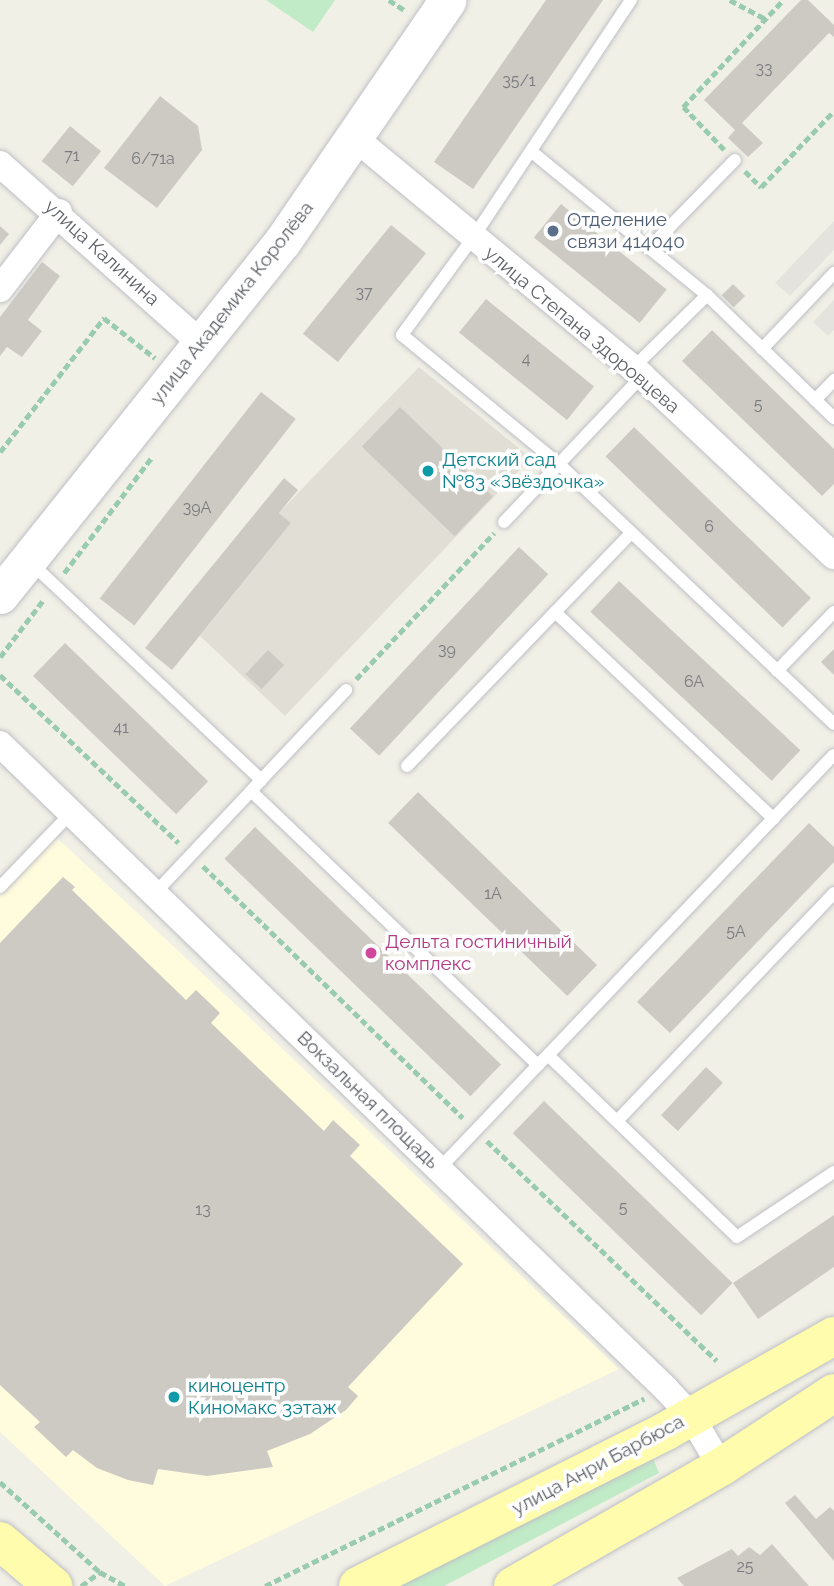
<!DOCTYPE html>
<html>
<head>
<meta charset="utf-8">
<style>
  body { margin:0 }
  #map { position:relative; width:834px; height:1586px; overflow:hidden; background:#f1f0e6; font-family:Raleway,sans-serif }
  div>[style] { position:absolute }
  .commercial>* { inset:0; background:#fffbdd }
  .industrial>* { inset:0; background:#e5e3de }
  .education>* { inset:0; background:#e1dfd5 }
  .green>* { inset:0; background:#c1eac6 }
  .building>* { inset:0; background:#cccac3; transform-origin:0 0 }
  .path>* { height:4.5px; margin-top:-2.25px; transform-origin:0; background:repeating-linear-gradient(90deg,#99ccae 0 7px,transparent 0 10.5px) }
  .roads { filter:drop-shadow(0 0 2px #bebfc6) drop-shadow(0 0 2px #bebfc6) }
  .service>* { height:12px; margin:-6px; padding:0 6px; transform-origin:6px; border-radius:6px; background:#fff }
  .minor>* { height:26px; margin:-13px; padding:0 13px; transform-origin:13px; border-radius:13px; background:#fff }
  .secondary>* { height:37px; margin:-18.5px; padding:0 18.5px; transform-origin:18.5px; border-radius:18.5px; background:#fff }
  .primary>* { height:38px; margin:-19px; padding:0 19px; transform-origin:19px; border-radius:19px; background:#fffcad }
  .dots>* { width:19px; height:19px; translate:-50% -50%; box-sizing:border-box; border:4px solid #fff; border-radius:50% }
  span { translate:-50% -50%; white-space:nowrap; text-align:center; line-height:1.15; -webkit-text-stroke:7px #fff; paint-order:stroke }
  .number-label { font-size:16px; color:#7a7b7f }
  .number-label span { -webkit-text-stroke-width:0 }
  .service-label { font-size:19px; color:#4e5e75 }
  .left { translate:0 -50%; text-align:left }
  .street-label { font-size:19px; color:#5e6168 }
  .culture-label { font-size:19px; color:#0d838f }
  .hotel-label { font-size:19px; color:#b23c85 }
</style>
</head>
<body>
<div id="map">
  <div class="commercial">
    <div style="clip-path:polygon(55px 836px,248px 1016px,619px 1369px,165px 1586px,0 1432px,0 894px)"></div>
  </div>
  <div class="industrial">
    <div style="clip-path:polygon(834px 221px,834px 250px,790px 296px,775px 283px)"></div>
    <div style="clip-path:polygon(834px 300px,834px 330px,828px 336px,813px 322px)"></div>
  </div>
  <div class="education">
    <div style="clip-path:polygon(419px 367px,531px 458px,285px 716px,200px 636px,291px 523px,279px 513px)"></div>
  </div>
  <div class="green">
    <div style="clip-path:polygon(266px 0,335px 0,313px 32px)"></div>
    <div style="clip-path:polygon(652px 1456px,659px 1473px,444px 1586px,377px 1586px)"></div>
  </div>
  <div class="building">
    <div style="clip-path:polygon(546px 0,603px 0,473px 189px,434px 162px)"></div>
    <div style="clip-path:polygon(801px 0,808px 0,834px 25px,834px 37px,829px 33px,742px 123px,763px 143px,748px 157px,728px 138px,735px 130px,704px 100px)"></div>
    <div style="clip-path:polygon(160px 96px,198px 126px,202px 150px,157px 208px,104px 168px)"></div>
    <div style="left:70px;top:126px;width:40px;height:45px;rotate:39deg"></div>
    <div style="left:561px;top:204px;width:136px;height:43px;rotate:39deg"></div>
    <div style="left:391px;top:225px;width:45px;height:140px;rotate:39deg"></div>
    <div style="clip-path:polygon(0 226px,9px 234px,0 245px)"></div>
    <div style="clip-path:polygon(42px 262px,60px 276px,28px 320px,42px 331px,22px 357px,7px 347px,0 356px,0 317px)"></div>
    <div style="left:733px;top:284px;width:17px;height:16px;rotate:45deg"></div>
    <div style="left:486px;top:299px;width:139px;height:43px;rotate:39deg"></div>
    <div style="clip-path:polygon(712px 330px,834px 449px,834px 484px,822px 496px,682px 361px)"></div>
    <div style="left:261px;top:392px;width:44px;height:262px;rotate:38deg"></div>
    <div style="left:400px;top:407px;width:129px;height:55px;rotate:44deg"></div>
    <div style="left:634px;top:427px;width:246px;height:41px;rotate:44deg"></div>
    <div style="clip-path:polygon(284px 478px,298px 490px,279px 513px,291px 523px,172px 670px,145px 648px)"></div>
    <div style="left:519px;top:547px;width:40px;height:248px;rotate:43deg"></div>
    <div style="left:619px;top:581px;width:248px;height:42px;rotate:43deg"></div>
    <div style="left:65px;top:643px;width:199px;height:46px;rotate:44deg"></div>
    <div style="clip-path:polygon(834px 649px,834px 675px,821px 662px)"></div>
    <div style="left:268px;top:650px;width:22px;height:33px;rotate:43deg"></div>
    <div style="left:418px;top:792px;width:249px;height:43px;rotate:44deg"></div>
    <div style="clip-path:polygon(809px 823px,834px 847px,834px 862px,670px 1033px,637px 1002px)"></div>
    <div style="left:255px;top:827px;width:342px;height:44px;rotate:44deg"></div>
    <div style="clip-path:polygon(63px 877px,75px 887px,72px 890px,186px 1000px,196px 990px,220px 1013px,211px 1023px,324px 1131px,333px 1120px,360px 1145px,350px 1156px,463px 1264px,348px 1387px,358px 1396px,346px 1410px,310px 1434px,267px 1451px,273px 1467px,207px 1476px,158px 1469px,153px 1485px,128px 1480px,97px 1468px,73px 1450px,66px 1457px,34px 1427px,40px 1422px,0 1385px,0 943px)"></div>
    <div style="left:706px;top:1067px;width:23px;height:66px;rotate:43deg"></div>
    <div style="left:544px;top:1101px;width:262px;height:45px;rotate:44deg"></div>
    <div style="clip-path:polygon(834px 1215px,834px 1267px,758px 1319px,733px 1283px)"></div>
    <div style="clip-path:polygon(795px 1495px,816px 1519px,830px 1507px,834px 1511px,834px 1561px,785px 1503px)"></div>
    <div style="clip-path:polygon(772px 1544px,809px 1586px,684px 1586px,677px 1578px,732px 1549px,738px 1556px,749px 1547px,760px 1555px)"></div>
  </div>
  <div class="path">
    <div style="left:389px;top:0;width:20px;rotate:33deg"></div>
    <div style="left:730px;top:0;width:40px;rotate:28deg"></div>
    <div style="left:724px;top:150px;width:59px;rotate:-133.6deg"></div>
    <div style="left:683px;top:107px;width:146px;rotate:-46.9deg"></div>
    <div style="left:745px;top:171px;width:23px;rotate:45deg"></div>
    <div style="left:761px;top:187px;width:105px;rotate:-46.2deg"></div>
    <div style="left:0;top:452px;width:170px;rotate:-52.2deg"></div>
    <div style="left:104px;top:318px;width:65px;rotate:38.1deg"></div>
    <div style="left:64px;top:573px;width:146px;rotate:-52.8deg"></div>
    <div style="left:0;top:657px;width:73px;rotate:-52.8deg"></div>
    <div style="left:0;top:675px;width:245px;rotate:43.2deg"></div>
    <div style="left:356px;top:679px;width:201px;rotate:-46.6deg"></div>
    <div style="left:203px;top:866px;width:362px;rotate:44.1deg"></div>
    <div style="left:487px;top:1141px;width:318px;rotate:43.7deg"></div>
    <div style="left:0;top:1482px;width:135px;rotate:42deg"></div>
    <div style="left:100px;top:1572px;width:29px;rotate:29deg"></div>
    <div style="left:81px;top:1586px;width:24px;rotate:-36deg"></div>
    <div style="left:265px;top:1586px;width:423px;rotate:-26.3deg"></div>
  </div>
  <div class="roads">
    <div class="service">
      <div style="left:631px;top:0;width:287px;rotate:123.6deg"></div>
      <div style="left:472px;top:239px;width:119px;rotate:126.1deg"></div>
      <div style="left:402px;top:335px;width:203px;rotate:39.4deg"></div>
      <div style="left:559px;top:464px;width:378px;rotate:43.4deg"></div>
      <div style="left:532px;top:152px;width:226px;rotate:39.3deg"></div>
      <div style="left:707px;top:295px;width:177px;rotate:44.1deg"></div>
      <div style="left:649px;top:248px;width:123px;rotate:-45.7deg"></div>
      <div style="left:762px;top:349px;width:105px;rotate:-46.5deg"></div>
      <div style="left:633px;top:368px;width:104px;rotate:-44.6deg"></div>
      <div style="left:815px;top:400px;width:28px;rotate:-46deg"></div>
      <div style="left:504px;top:522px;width:201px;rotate:-46.6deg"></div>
      <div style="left:30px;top:562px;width:318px;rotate:43.3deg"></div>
      <div style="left:261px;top:780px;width:15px;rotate:132deg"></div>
      <div style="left:555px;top:612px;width:301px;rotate:43.4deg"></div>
      <div style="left:777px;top:671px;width:82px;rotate:-46deg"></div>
      <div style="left:407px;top:766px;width:323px;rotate:-46.1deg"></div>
      <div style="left:261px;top:780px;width:124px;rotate:-46.6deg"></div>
      <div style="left:0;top:887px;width:103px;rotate:-46.2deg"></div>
      <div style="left:155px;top:893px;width:140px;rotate:-46.7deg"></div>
      <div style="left:251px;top:791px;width:397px;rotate:43.7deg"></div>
      <div style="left:538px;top:1065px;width:14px;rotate:-45deg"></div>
      <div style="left:548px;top:1055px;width:262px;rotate:43.9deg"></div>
      <div style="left:737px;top:1237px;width:117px;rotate:-33.8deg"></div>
      <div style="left:548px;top:1055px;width:414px;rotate:-46.4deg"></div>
      <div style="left:617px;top:1121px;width:315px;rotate:-46.4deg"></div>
      <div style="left:439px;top:1169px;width:144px;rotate:-46.4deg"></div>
    </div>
    <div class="minor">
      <div style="left:356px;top:139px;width:371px;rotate:39.6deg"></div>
      <div style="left:642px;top:376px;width:263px;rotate:43.2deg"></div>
      <div style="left:0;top:164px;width:272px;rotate:41.7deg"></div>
      <div style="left:0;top:289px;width:97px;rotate:-52.5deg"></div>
      <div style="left:0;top:744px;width:927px;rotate:44.08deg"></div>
      <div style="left:666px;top:1389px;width:37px;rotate:47deg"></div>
      <div style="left:691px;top:1416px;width:59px;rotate:59.5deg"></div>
    </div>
    <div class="secondary">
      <div style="left:0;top:595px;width:452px;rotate:-51.4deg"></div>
      <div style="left:282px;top:242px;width:293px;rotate:-55.6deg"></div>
    </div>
    <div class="primary">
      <div style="left:0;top:1541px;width:70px;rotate:40.3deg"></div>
      <div style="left:358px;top:1586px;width:345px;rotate:-26.7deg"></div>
      <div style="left:666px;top:1431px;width:193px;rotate:-29.5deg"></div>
      <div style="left:513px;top:1586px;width:240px;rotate:-29.8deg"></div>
      <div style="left:721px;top:1467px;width:135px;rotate:-33.2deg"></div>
    </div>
  </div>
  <div class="dots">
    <div style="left:553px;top:231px;background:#5c6f8a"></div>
    <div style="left:428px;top:471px;background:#0f9aa8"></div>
    <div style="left:371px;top:953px;background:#d1479c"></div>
    <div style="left:174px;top:1397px;background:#0f9aa8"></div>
  </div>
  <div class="number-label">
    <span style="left:764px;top:69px">33</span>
    <span style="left:519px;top:81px">35/1</span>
    <span style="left:72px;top:156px">71</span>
    <span style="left:153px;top:159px">6/71а</span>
    <span style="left:364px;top:293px">37</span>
    <span style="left:526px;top:359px">4</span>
    <span style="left:758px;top:405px">5</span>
    <span style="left:197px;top:508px">39А</span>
    <span style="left:709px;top:527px">6</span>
    <span style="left:447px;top:650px">39</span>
    <span style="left:694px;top:682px">6А</span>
    <span style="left:121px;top:728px">41</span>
    <span style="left:493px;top:894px">1А</span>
    <span style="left:736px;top:932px">5А</span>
    <span style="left:623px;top:1208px">5</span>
    <span style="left:203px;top:1210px">13</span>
    <span style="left:745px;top:1567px">25</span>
  </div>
  <div class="service-label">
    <span class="left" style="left:567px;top:231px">Отделение<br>связи 414040</span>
  </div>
  <div class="street-label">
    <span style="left:102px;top:253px;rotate:42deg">улица Калинина</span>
    <span style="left:232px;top:303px;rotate:-52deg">улица Академика Королёва</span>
    <span style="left:582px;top:330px;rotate:40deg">улица Степана Здоровцева</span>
    <span style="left:368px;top:1100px;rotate:44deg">Вокзальная площадь</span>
    <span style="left:598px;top:1465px;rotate:-28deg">улица Анри Барбюса</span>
  </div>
  <div class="culture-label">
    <span class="left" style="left:442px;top:471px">Детский сад<br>№83 «Звёздочка»</span>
    <span class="left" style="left:188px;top:1397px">киноцентр<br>Киномакс 3этаж</span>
  </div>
  <div class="hotel-label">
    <span class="left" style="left:385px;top:953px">Дельта гостиничный<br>комплекс</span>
  </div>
</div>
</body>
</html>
